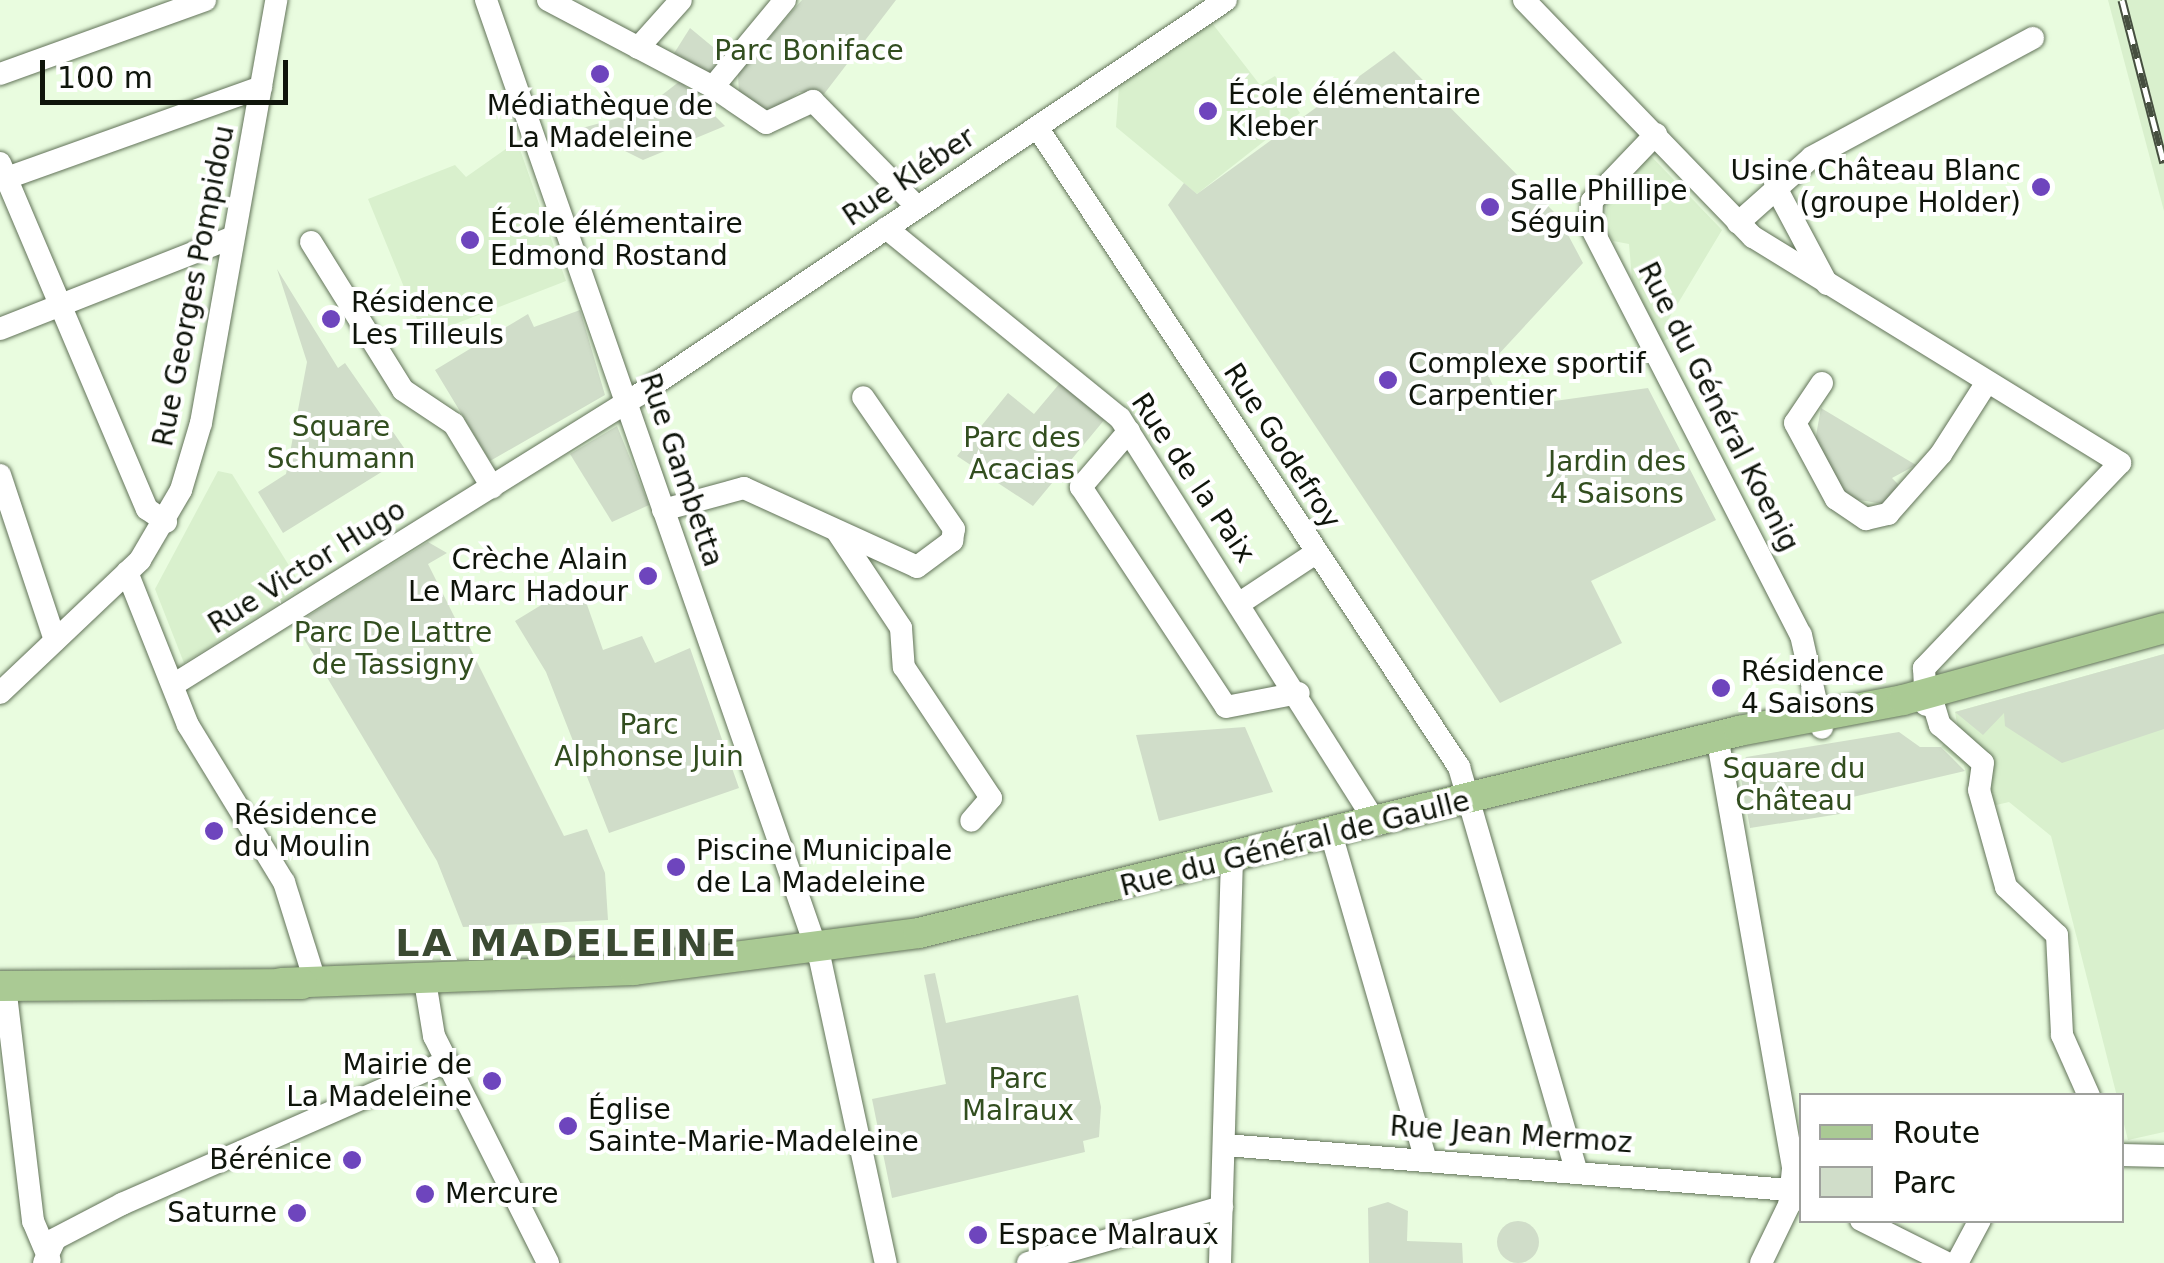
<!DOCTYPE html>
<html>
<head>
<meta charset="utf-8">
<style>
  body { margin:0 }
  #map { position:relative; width:2164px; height:1263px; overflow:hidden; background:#e9fcdf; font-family:"DejaVu Sans",sans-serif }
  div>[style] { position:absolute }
  .built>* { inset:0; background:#d9f0cd }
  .green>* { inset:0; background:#d0ddc9 }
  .round { border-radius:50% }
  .roads { filter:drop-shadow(0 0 2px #627359) drop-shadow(0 0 2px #627359) }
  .minor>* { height:22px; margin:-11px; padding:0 11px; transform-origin:11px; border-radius:11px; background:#fff }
  .major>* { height:30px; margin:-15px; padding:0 15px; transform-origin:15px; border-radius:15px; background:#aaca94 }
  .rail>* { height:9px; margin-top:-4.5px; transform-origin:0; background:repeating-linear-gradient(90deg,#fff 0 15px,#464f40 0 30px); box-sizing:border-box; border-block:2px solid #464f40 }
  .dots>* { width:28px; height:28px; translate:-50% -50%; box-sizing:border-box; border:5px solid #fff; border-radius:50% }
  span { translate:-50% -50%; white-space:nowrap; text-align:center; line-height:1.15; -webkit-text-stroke:8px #fff; paint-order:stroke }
  .park-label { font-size:28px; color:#324e1f }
  .poi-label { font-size:28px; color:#0f150b }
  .left { translate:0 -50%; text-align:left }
  .right { translate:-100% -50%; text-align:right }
  .street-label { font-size:28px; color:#0f150b }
  .district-label { font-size:38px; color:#3b4a32; font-weight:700; letter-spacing:2.5px }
  .legend { position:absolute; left:1799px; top:1093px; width:325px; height:130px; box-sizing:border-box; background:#fff; border:2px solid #9fa19d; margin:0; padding:12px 18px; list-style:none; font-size:30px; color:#0f150b }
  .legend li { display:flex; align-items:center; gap:20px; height:50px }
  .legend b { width:50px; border:2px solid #9fa19d }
  .scale { position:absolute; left:40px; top:60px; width:248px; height:45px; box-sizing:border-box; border:5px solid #0f150b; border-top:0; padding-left:12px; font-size:30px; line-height:35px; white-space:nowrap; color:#0f150b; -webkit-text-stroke:8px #fff; paint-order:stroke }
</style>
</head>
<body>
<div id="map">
  <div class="built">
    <div style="clip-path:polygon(2108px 0,2164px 0,2164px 211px)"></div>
    <div style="clip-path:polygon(1212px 23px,1260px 85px,1275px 76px,1300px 113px,1197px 194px,1116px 127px,1119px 86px)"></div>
    <div style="clip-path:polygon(517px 141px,566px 281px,424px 336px,368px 199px,455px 165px,466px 177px)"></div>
    <div style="clip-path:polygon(1650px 155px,1722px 230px,1668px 320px,1675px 335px,1662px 342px,1632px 279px,1629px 244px,1613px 241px,1605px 227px,1607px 205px)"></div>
    <div style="clip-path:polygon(218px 471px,232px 474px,303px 588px,184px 663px,155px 589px)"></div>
    <div style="clip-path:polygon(2164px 654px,2164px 1132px,2128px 1140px,2051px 836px,2009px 802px,1975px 810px,1964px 765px,1941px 747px,1958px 729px,1955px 712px)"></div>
  </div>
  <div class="green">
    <div style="clip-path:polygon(802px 0,896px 0,824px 94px,799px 92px,770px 116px,739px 96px,738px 73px)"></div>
    <div style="clip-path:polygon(690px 28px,725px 57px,710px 73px,673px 55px)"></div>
    <div style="clip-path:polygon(1394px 51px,1558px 216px,1583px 263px,1485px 369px,1504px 408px,1648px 388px,1716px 520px,1591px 581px,1622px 643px,1500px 703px,1168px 205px,1184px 183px,1197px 194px)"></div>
    <div style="clip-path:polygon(680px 81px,725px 126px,643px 160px,595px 136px,562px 147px,557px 135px,640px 112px)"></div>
    <div style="clip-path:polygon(277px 269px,338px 368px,345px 363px,409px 455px,283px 533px,258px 492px,286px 474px,307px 362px)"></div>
    <div style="clip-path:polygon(580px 310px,605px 395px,490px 461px,435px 370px,528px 314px,534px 327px)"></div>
    <div style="clip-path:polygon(1060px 383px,1105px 419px,1033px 506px,957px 456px,1008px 393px,1034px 414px)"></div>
    <div style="clip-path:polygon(1821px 408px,1916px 465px,1892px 478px,1899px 485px,1883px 504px,1848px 498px,1815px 441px)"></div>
    <div style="clip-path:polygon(617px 426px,649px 505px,612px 522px,570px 454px)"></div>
    <div style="clip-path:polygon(428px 542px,447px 553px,428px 564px,564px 836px,587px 829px,605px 873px,608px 920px,463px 927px,437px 861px,295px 624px)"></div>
    <div style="clip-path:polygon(579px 582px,603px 650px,642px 636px,655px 663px,690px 648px,739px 788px,609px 833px,546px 672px,515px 621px)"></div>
    <div style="clip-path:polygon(2164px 654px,2164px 729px,2062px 763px,2005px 726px,2004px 713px,1983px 735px,1955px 712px)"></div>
    <div style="clip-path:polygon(1245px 727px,1273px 792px,1159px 821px,1136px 735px)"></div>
    <div style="clip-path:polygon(1899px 732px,1920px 747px,1941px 747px,1965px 771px,1844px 799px,1846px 813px,1750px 828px,1739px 768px,1746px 757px)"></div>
    <div style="clip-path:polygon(935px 973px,946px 1023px,1078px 995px,1101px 1107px,1099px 1137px,1083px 1141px,1085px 1152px,892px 1198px,872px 1099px,946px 1084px,924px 975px)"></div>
    <div style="clip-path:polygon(1388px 1202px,1408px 1211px,1407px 1241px,1462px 1243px,1463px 1263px,1369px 1263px,1368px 1208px)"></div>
    <div class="round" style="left:1497px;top:1221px;width:42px;height:42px"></div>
  </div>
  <div class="roads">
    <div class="minor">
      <div style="left:486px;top:0;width:1015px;rotate:70.8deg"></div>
      <div style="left:820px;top:959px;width:311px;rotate:77.8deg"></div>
      <div style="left:548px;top:0;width:187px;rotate:27.8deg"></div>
      <div style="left:713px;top:87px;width:113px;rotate:-50.4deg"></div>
      <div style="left:1524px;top:0;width:330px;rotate:46deg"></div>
      <div style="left:1753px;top:237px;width:431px;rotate:31.6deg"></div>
      <div style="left:2120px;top:463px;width:284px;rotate:133.7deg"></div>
      <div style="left:1924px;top:668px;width:37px;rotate:87deg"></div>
      <div style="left:638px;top:48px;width:64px;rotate:-48.1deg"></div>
      <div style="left:0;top:74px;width:218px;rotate:-19.8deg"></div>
      <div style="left:713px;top:87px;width:64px;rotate:34.2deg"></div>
      <div style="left:766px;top:123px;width:52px;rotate:-25.1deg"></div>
      <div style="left:813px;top:101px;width:148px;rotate:45.5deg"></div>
      <div style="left:1037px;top:127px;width:767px;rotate:56.6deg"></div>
      <div style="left:1459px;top:767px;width:420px;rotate:73.8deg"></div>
      <div style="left:1656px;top:134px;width:93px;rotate:133.7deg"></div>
      <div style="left:1592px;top:201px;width:26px;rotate:92deg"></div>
      <div style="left:1591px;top:227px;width:459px;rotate:62.8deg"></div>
      <div style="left:1801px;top:635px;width:95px;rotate:77.3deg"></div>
      <div style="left:0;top:163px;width:376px;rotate:67deg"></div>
      <div style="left:147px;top:509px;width:23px;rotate:34deg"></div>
      <div style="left:7px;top:178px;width:270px;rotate:-19.7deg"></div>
      <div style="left:1775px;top:186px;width:111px;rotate:62deg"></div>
      <div style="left:1738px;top:223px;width:99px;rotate:-41.7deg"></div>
      <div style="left:1812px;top:157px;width:251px;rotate:-28.3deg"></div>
      <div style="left:886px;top:228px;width:301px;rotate:39.1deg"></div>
      <div style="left:1120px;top:418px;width:481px;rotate:57.7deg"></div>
      <div style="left:311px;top:242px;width:174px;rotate:58.1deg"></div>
      <div style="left:403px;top:390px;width:61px;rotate:33.7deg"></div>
      <div style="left:454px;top:424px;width:74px;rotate:58.9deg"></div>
      <div style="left:0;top:329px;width:251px;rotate:-21.5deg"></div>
      <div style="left:1822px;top:383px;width:48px;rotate:124deg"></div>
      <div style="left:1795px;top:423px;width:86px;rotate:61.7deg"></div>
      <div style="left:1836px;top:499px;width:36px;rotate:34deg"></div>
      <div style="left:1866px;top:519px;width:23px;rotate:-13deg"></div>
      <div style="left:1888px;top:514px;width:80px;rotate:-48.5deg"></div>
      <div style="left:1941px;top:454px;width:85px;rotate:-57.4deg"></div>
      <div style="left:1129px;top:431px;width:74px;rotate:130.6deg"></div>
      <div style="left:1081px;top:487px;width:263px;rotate:56.6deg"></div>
      <div style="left:1226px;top:707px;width:74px;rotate:-10.9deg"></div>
      <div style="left:0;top:475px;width:174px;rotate:71.6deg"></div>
      <div style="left:663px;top:510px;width:84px;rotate:-15.2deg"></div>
      <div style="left:744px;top:488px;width:190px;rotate:24.5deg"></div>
      <div style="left:917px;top:567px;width:44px;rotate:-36.6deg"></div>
      <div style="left:952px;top:541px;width:12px;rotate:-81deg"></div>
      <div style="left:954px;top:529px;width:160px;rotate:-124.6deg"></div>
      <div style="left:838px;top:533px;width:114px;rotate:56.4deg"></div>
      <div style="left:901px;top:628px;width:39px;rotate:86deg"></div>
      <div style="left:904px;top:667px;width:157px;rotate:56.4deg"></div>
      <div style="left:991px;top:798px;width:30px;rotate:131deg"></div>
      <div style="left:127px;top:572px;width:165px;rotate:68.3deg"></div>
      <div style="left:188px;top:725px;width:184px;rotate:58.6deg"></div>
      <div style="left:284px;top:882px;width:101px;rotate:72.6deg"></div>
      <div style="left:1240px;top:603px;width:92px;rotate:-33.5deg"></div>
      <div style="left:173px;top:685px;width:550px;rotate:-31.93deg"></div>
      <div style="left:640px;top:394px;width:706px;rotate:-33.92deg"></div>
      <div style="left:0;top:693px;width:193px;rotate:-43.5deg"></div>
      <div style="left:140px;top:560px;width:81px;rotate:-59.6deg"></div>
      <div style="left:181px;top:490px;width:70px;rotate:-73.4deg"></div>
      <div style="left:201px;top:423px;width:430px;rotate:-79.9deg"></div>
      <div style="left:1930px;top:693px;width:34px;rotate:73deg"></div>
      <div style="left:1940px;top:725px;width:57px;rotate:41.5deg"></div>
      <div style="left:1983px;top:763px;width:27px;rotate:98deg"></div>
      <div style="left:1979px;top:790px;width:101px;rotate:74.4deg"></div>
      <div style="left:2006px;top:887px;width:70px;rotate:43.3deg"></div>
      <div style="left:2057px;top:935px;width:100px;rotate:87.1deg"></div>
      <div style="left:2062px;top:1035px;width:67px;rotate:66.1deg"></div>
      <div style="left:1717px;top:736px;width:440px;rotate:80deg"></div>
      <div style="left:1793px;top:1169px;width:36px;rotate:96deg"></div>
      <div style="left:1789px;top:1205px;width:64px;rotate:115.8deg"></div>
      <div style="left:1332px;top:837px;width:334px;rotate:73.8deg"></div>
      <div style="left:424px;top:975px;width:62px;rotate:80.7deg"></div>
      <div style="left:434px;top:1036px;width:254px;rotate:63.3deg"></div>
      <div style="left:5px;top:986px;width:237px;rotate:83.2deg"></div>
      <div style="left:33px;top:1221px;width:43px;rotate:67deg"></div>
      <div style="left:1225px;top:1145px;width:579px;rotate:4.56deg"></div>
      <div style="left:2122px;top:1155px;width:42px;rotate:1.4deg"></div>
      <div style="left:1861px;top:1220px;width:96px;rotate:26.6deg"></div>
      <div style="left:44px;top:1263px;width:26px;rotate:-65deg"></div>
      <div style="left:55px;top:1239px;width:76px;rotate:-27.6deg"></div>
      <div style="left:122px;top:1204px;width:354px;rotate:-23.7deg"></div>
      <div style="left:1028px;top:1263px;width:202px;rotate:-16.1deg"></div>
      <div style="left:1220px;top:1263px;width:401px;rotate:-88.3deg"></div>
      <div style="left:1957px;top:1263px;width:49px;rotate:-61.9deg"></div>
    </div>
    <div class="major">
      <div style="left:281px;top:983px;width:353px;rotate:-2.1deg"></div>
      <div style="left:634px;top:970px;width:287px;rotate:-7.4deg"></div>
      <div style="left:919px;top:933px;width:845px;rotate:-13.84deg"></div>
      <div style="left:1739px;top:731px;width:167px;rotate:-10.7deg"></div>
      <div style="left:1903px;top:700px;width:271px;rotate:-15.4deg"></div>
      <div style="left:0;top:986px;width:302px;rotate:-0.4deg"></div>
    </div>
  </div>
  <div class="rail">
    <div style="left:2122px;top:0;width:168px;rotate:75.6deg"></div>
  </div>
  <div class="dots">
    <div style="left:600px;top:74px;background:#6e45bd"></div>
    <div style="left:1208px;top:111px;background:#6e45bd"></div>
    <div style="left:2041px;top:187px;background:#6e45bd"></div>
    <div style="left:1490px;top:207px;background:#6e45bd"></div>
    <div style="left:470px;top:240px;background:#6e45bd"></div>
    <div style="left:331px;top:319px;background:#6e45bd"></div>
    <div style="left:1388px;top:380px;background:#6e45bd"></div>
    <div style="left:648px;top:576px;background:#6e45bd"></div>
    <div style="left:1721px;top:688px;background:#6e45bd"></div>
    <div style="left:214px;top:831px;background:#6e45bd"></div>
    <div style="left:676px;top:867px;background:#6e45bd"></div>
    <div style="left:492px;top:1081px;background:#6e45bd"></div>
    <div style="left:568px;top:1126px;background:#6e45bd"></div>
    <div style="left:352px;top:1160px;background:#6e45bd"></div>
    <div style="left:425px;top:1194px;background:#6e45bd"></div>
    <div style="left:297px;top:1213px;background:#6e45bd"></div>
    <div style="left:978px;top:1235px;background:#6e45bd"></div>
  </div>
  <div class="park-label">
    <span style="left:809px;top:51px">Parc Boniface</span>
    <span style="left:341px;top:443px">Square<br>Schumann</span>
    <span style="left:1022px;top:454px">Parc des<br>Acacias</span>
    <span style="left:1617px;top:478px">Jardin des<br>4 Saisons</span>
    <span style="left:393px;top:649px">Parc De Lattre<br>de Tassigny</span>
    <span style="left:649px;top:741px">Parc<br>Alphonse Juin</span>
    <span style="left:1794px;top:785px">Square du<br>Château</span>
    <span style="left:1018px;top:1095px">Parc<br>Malraux</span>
  </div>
  <div class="poi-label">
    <span class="left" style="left:1228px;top:111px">École élémentaire<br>Kleber</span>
    <span style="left:600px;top:122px">Médiathèque de<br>La Madeleine</span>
    <span class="right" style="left:2021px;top:187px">Usine Château Blanc<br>(groupe Holder)</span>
    <span class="left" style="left:1510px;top:207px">Salle Phillipe<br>Séguin</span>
    <span class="left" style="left:490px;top:240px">École élémentaire<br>Edmond Rostand</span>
    <span class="left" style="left:351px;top:319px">Résidence<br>Les Tilleuls</span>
    <span class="left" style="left:1408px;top:380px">Complexe sportif<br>Carpentier</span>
    <span class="right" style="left:628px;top:576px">Crèche Alain<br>Le Marc Hadour</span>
    <span class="left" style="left:1741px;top:688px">Résidence<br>4 Saisons</span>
    <span class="left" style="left:234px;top:831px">Résidence<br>du Moulin</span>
    <span class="left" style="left:696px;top:867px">Piscine Municipale<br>de La Madeleine</span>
    <span class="right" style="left:472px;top:1081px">Mairie de<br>La Madeleine</span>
    <span class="left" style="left:588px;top:1126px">Église<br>Sainte-Marie-Madeleine</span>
    <span class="right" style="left:332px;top:1160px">Bérénice</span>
    <span class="left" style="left:445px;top:1194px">Mercure</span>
    <span class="right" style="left:277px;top:1213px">Saturne</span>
    <span class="left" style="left:998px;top:1235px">Espace Malraux</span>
  </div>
  <div class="street-label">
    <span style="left:909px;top:177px;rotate:-34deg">Rue Kléber</span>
    <span style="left:194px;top:286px;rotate:-79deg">Rue Georges Pompidou</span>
    <span style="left:1718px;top:407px;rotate:63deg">Rue du Général Koenig</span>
    <span style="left:1282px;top:446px;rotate:57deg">Rue Godefroy</span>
    <span style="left:681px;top:470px;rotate:71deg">Rue Gambetta</span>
    <span style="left:1193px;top:478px;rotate:56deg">Rue de la Paix</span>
    <span style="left:307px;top:567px;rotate:-32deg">Rue Victor Hugo</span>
    <span style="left:1295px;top:844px;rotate:-14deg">Rue du Général de Gaulle</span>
    <span style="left:1511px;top:1135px;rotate:4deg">Rue Jean Mermoz</span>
  </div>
  <div class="district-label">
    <span style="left:567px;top:944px">LA MADELEINE</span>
  </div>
  <ul class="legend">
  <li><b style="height:12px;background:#aaca94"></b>Route</li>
  <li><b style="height:28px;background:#d0ddc9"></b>Parc</li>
  </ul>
  <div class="scale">100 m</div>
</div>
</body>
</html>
